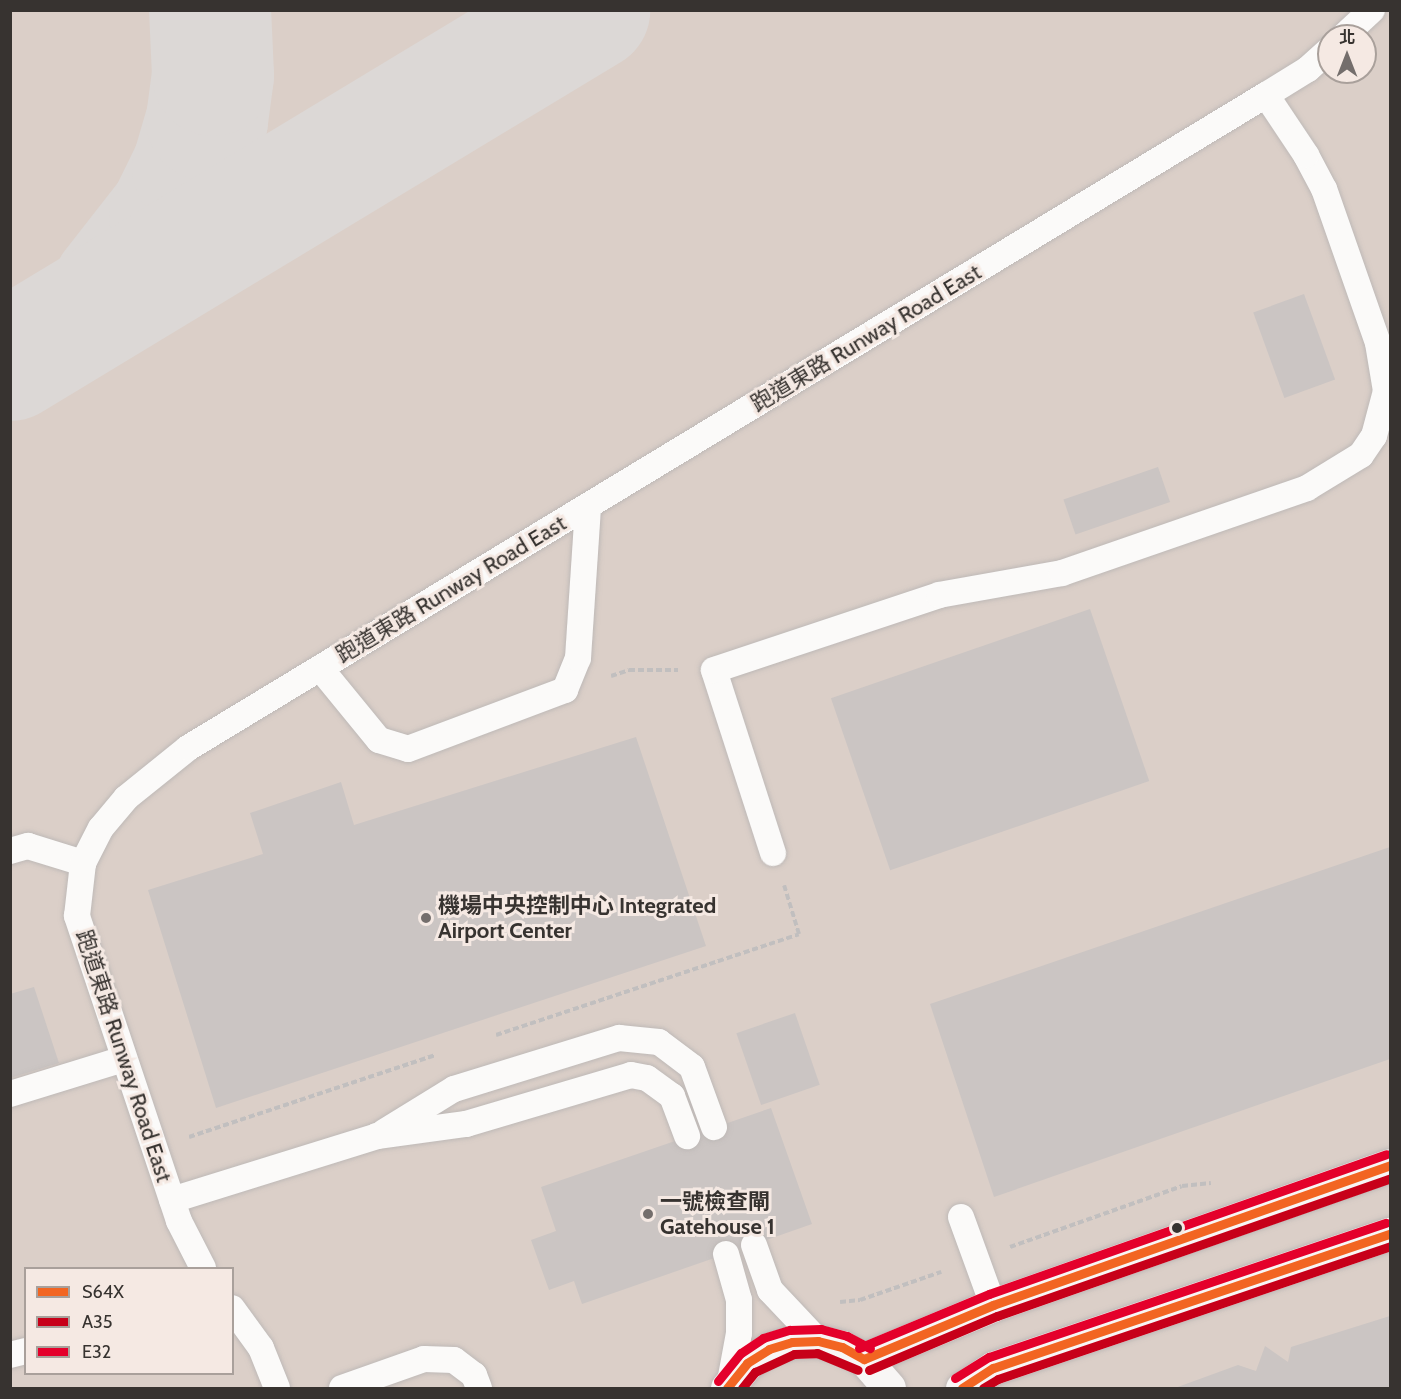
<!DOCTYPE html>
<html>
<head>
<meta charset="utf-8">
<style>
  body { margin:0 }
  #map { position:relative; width:1401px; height:1399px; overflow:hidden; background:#e4ddda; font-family:Cabin,"Noto Sans TC",sans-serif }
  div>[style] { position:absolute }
  .built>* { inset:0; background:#dbcfc8 }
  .taxiway>* { height:122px; margin:-61px; padding:0 61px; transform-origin:61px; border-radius:61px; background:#dcd8d6 }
  .building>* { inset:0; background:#cbc5c3; transform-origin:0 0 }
  .path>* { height:4px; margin-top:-2px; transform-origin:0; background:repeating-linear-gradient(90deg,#c1bfbf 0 6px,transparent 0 9px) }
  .roads { filter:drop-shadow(0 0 2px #beb9b7) drop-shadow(0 0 2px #beb9b7) }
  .lane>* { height:26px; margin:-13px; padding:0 13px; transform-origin:13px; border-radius:13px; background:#fbfaf9 }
  .secondary>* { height:33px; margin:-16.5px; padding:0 16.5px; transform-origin:16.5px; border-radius:16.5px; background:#f8f6f5 }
  .bus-1>* { height:9px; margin:-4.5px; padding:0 4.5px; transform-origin:4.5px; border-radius:4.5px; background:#f26522 }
  .bus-2>* { height:9px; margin:-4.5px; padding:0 4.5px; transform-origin:4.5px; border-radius:4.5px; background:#c70019 }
  .bus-3>* { height:9px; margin:-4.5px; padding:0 4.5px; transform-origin:4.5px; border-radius:4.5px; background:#e4002b }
  .dots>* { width:16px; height:16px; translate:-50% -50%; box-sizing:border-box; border:3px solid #f5e9e3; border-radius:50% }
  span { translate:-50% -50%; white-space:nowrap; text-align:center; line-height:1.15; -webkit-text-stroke:6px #f5e9e3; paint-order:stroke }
  .street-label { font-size:22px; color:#373330 }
  .poi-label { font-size:22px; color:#373330; font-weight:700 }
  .left { translate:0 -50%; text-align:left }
  .frame { position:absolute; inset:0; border:12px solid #373330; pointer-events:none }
  .legend { position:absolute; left:24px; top:1267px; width:210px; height:108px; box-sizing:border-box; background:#f5e9e3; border:2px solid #a9a09b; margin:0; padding:8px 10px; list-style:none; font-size:18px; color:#373330 }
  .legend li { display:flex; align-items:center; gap:12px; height:30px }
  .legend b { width:30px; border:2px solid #a9a09b }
  .north { position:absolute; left:1317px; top:24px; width:60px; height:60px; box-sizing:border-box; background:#f5e9e3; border:2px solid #a9a09b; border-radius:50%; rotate:0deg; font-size:16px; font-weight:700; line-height:24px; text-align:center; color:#373330 }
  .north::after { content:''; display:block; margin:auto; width:21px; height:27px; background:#746e6c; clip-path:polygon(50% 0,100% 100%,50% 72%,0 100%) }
</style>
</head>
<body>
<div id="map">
  <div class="built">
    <div style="clip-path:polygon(evenodd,10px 11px,1390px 11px,1390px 1388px,11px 1388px,10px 11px,1329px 36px,1365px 36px,1365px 72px,1329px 72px,1329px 36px,10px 11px,26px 1268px,232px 1268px,232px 1374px,26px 1374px,26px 1268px)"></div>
  </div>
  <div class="taxiway">
    <div style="left:113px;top:288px;width:93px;rotate:-52deg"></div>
    <div style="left:170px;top:215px;width:52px;rotate:-63.9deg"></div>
    <div style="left:193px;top:168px;width:50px;rotate:-73.7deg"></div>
    <div style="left:207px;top:120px;width:45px;rotate:-82.4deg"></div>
    <div style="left:213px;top:75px;width:65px;rotate:-92.6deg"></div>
    <div style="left:10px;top:360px;width:677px;rotate:-31.15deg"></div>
  </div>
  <div class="building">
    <div style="left:1304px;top:294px;width:91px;height:54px;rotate:70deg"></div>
    <div style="left:1158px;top:467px;width:37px;height:100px;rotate:71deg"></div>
    <div style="left:1090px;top:609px;width:182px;height:274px;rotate:71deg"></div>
    <div style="clip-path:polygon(636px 737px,706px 946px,216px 1108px,148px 890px,263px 854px,250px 813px,341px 782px,354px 825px)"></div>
    <div style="clip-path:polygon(1390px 847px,1390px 1059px,994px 1197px,930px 1004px)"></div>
    <div style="clip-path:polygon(34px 987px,59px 1063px,10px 1078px,10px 994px)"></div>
    <div style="left:795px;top:1013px;width:76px;height:62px;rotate:71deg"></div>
    <div style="clip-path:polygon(771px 1108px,812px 1224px,582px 1304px,574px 1281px,549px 1290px,531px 1240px,556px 1231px,541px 1187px)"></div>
    <div style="clip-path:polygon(1390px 1316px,1390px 1388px,1175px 1388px,1238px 1365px,1256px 1371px,1265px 1346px,1288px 1362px,1291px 1347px)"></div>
  </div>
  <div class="path">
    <div style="left:611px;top:676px;width:19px;rotate:-18deg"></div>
    <div style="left:629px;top:670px;width:49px"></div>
    <div style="left:496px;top:1035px;width:319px;rotate:-18.4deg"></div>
    <div style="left:799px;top:934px;width:51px;rotate:-107deg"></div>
    <div style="left:189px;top:1137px;width:259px;rotate:-18.4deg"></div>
    <div style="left:1010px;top:1247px;width:182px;rotate:-19.5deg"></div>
    <div style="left:1182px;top:1186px;width:29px;rotate:-6deg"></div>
    <div style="left:840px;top:1302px;width:20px;rotate:-6deg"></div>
    <div style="left:860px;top:1300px;width:86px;rotate:-19.1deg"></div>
  </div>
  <div class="roads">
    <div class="lane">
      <div style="left:1344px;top:36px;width:38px;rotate:-43deg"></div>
      <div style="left:320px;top:668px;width:93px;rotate:50.7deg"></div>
      <div style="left:379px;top:740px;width:30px;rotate:17deg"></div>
      <div style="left:408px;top:749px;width:168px;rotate:-20.6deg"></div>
      <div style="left:565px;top:690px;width:35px;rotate:-68deg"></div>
      <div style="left:578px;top:658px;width:152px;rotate:-86.2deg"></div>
      <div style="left:10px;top:851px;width:19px;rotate:-16deg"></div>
      <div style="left:28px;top:846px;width:58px;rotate:17.2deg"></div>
      <div style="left:773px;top:853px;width:192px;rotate:-107.9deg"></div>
      <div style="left:714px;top:670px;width:237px;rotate:-18.4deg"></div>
      <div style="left:939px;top:595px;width:125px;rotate:-10.1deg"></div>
      <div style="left:1062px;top:573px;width:259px;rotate:-19.1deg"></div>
      <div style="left:1307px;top:488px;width:63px;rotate:-31.4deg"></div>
      <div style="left:1361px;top:455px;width:23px;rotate:-56deg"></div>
      <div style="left:1374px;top:436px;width:47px;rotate:-75.1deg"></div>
      <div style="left:1386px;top:391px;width:49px;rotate:-99.5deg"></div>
      <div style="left:1378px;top:343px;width:163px;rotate:-109.3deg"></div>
      <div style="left:1324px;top:189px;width:38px;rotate:-118deg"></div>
      <div style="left:1306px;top:155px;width:72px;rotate:-123.7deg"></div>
      <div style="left:10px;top:1094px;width:119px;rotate:-17.1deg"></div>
      <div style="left:384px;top:1132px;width:82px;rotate:-31.6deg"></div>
      <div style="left:454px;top:1089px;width:173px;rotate:-17.2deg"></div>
      <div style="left:619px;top:1038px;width:40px;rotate:5.7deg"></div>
      <div style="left:659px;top:1042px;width:41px;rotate:37.1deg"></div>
      <div style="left:692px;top:1067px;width:64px;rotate:69.9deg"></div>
      <div style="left:172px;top:1200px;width:215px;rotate:-17.3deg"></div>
      <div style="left:377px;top:1136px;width:90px;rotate:-7.7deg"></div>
      <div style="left:466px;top:1124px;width:172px;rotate:-16.5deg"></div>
      <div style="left:631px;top:1075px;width:16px;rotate:11deg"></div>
      <div style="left:647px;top:1078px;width:31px;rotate:36deg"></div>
      <div style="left:672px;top:1096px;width:43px;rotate:69.4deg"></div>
      <div style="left:961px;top:1217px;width:94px;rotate:70deg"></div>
      <div style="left:754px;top:1245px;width:48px;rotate:70.4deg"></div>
      <div style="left:770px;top:1290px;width:70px;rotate:46.7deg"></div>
      <div style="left:726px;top:1254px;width:48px;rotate:74.2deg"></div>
      <div style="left:739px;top:1300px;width:33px;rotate:90deg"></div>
      <div style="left:739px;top:1333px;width:50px;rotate:100.4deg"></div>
      <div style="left:203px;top:1268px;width:53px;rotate:-117.1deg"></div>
      <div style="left:179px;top:1221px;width:322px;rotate:-108.5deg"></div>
      <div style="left:77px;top:916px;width:53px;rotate:-83.5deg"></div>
      <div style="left:83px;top:863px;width:39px;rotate:-63deg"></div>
      <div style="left:101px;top:828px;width:39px;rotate:-50deg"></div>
      <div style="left:126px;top:798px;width:80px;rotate:-38.9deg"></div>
      <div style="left:188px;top:748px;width:1260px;rotate:-31.21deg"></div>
      <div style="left:1266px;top:95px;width:49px;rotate:-31.8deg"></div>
      <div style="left:1308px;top:69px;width:28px;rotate:-42deg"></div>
      <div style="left:232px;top:1308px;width:49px;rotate:54.1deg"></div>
      <div style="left:261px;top:1348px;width:43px;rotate:68.2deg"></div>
      <div style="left:10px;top:1355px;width:16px;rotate:-14deg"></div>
      <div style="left:342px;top:1388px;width:87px;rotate:-19.5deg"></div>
      <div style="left:424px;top:1359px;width:30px;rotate:2deg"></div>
      <div style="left:454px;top:1360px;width:25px;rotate:37deg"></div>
      <div style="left:474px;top:1375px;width:14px;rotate:69deg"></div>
    </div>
    <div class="secondary">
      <div style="left:864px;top:1359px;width:140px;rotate:-22.7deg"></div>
      <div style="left:993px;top:1305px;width:421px;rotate:-19.4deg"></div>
      <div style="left:727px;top:1388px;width:32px;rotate:-51deg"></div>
      <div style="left:747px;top:1363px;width:26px;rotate:-32deg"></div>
      <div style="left:769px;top:1349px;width:24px;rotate:-17deg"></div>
      <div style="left:792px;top:1342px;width:26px;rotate:-2deg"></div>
      <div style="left:818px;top:1341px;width:25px;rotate:14deg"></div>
      <div style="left:842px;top:1347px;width:25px;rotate:29deg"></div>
      <div style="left:864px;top:1359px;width:38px;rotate:49deg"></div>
      <div style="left:962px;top:1388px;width:37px;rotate:-33deg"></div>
      <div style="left:993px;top:1368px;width:419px;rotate:-18.7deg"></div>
    </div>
  </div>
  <div class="bus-1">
    <div style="left:864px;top:1359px;width:140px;rotate:-22.7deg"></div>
    <div style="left:993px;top:1305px;width:421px;rotate:-19.4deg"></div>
    <div style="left:727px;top:1388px;width:32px;rotate:-51deg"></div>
    <div style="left:747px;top:1363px;width:26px;rotate:-32deg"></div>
    <div style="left:769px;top:1349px;width:24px;rotate:-17deg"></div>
    <div style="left:792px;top:1342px;width:26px;rotate:-2deg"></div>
    <div style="left:818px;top:1341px;width:25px;rotate:14deg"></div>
    <div style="left:842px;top:1347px;width:25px;rotate:29deg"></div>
    <div style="left:962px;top:1388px;width:37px;rotate:-33deg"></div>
    <div style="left:993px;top:1368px;width:419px;rotate:-18.7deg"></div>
  </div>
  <div class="bus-2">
    <div style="left:869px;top:1370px;width:139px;rotate:-22.9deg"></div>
    <div style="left:997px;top:1316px;width:417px;rotate:-19.3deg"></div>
    <div style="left:742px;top:1388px;width:21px;rotate:-51deg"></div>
    <div style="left:755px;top:1372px;width:43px;rotate:-24.8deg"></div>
    <div style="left:794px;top:1354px;width:23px;rotate:-2deg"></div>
    <div style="left:817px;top:1353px;width:44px;rotate:22.5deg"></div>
    <div style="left:983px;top:1388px;width:17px;rotate:-31deg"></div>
    <div style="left:998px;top:1379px;width:414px;rotate:-18.7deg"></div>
  </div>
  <div class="bus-3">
    <div style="left:859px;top:1348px;width:141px;rotate:-22.6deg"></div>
    <div style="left:989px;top:1294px;width:421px;rotate:-19.4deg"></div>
    <div style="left:955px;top:1378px;width:40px;rotate:-32deg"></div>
    <div style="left:989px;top:1357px;width:419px;rotate:-18.7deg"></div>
    <div style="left:718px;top:1381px;width:36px;rotate:-51deg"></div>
    <div style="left:741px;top:1353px;width:27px;rotate:-34deg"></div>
    <div style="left:763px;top:1338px;width:28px;rotate:-17deg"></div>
    <div style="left:790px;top:1330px;width:31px;rotate:-2deg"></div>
    <div style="left:821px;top:1329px;width:27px;rotate:15deg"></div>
    <div style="left:847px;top:1336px;width:26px;rotate:28deg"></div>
  </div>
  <div class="dots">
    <div style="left:426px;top:918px;background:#746e6c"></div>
    <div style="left:648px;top:1214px;background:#746e6c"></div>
    <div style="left:1177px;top:1228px;background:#373330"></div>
  </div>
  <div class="street-label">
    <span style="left:866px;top:338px;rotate:-31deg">跑道東路 Runway Road East</span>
    <span style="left:451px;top:589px;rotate:-31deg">跑道東路 Runway Road East</span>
    <span style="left:124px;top:1056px;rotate:72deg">跑道東路 Runway Road East</span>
  </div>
  <div class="poi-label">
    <span class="left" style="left:438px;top:918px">機場中央控制中心 Integrated<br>Airport Center</span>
    <span class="left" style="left:660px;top:1214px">一號檢查閘<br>Gatehouse 1</span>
  </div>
  <div class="frame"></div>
  <ul class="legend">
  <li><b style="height:8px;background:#f26522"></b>S64X</li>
  <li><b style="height:8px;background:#c70019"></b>A35</li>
  <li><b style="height:8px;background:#e4002b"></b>E32</li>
  </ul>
  <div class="north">北</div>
</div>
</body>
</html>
